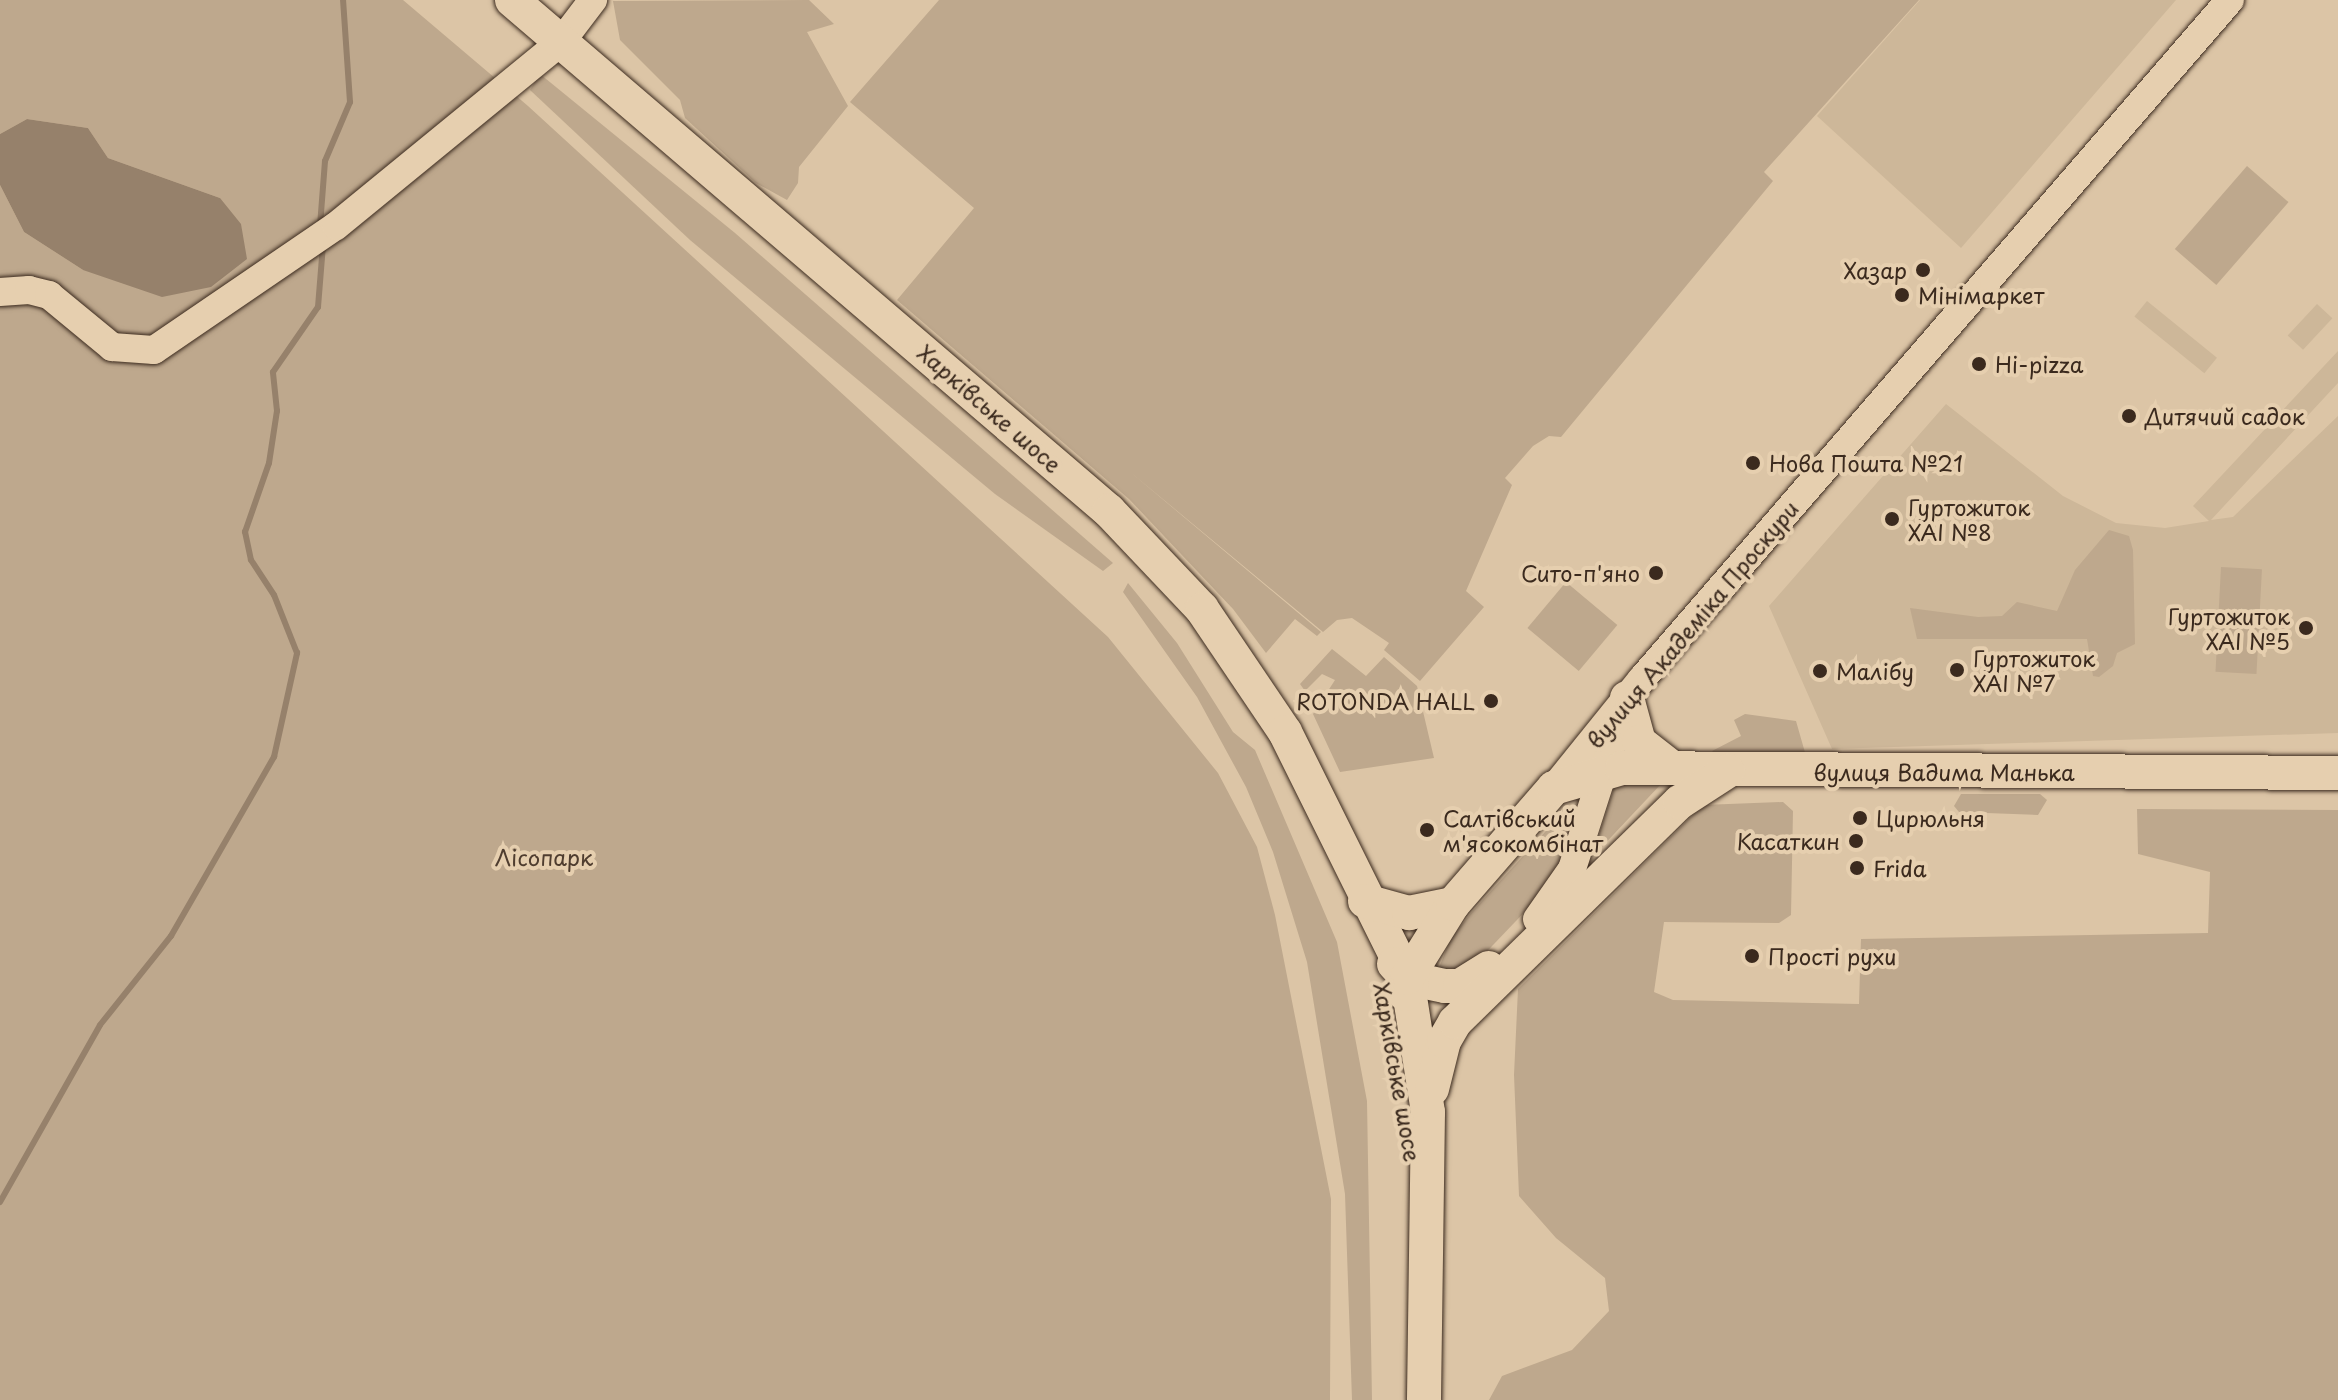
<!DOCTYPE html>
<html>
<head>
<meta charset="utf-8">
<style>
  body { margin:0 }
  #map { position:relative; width:2338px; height:1400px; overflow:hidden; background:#dcc5a6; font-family:"Playpen Sans",sans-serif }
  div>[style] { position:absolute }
  .built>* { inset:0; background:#cdb799; transform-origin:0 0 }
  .green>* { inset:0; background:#bea88d; transform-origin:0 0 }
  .water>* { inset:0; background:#96816b }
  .stream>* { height:6px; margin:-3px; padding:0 3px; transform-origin:3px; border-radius:3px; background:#96816b }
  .roads { filter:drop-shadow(0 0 2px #3b2a1e) drop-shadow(0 0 2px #3b2a1e) }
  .minor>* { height:28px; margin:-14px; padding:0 14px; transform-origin:14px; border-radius:14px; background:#e6cfaf }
  .major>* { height:34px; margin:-17px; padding:0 17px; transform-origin:17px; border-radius:17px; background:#e6cfaf }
  .dots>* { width:22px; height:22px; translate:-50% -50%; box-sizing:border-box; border:4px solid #e6cfaf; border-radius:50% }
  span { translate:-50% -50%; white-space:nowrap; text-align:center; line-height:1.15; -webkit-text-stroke:8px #e6cfaf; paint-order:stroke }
  .poi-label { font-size:22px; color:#3b2a1e }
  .right { translate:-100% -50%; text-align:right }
  .left { translate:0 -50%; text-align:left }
  .street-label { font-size:22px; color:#3b2a1e }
  .park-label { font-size:22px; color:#4f3d2f }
</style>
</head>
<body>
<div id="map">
  <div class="built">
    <div style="clip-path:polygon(1920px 0,2176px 0,1961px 248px,1817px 116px)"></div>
    <div style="left:2147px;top:301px;width:90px;height:20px;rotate:39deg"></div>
    <div style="left:2317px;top:304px;width:21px;height:43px;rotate:43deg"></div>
    <div style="clip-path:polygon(2338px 351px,2338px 383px,2211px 520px,2233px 517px,2338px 416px,2338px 733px,1832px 749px,1769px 606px,1946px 404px,2063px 496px,2116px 523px,2165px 528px,2209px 521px,2193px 506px)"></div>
  </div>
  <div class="green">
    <div style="clip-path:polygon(0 0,403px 0,528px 106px,1108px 637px,1218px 773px,1257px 847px,1275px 915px,1331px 1199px,1330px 1400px,0 1400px,0 185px,24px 232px,83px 270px,220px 198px,108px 158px,88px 128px,27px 119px,0 134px)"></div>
    <div style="clip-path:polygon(809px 0,834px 24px,807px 32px,848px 106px,799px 167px,798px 183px,787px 200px,756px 183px,685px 118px,680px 100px,620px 40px,613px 1px)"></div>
    <div style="clip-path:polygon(939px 0,1919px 0,1764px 172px,1773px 181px,1561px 437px,1549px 436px,1533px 446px,1505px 478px,1512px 485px,1466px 591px,1484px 607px,1420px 681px,1384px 650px,1389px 643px,1352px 618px,1337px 620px,1323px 632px,1129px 471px,1321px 632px,1317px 636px,1295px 619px,1266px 653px,1233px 609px,1129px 499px,897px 300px,974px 208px,850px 102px)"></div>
    <div style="clip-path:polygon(540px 74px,735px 233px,1113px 563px,1103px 571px,995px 494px,690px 240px,530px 90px)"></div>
    <div style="left:2247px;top:166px;width:55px;height:110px;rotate:41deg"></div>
    <div style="clip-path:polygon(2109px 530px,2129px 536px,2133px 550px,2135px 644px,2117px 653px,2113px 666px,2099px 677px,2093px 676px,2087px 639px,1917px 639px,1910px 608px,1978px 617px,2002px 616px,2017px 602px,2057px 611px,2075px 570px)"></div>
    <div style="left:2221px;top:567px;width:41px;height:105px;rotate:3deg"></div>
    <div style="left:1566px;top:582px;width:67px;height:60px;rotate:40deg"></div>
    <div style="clip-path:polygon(1128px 583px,1177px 643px,1233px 732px,1255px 750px,1337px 942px,1367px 1101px,1372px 1400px,1352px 1400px,1345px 1194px,1307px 962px,1273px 852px,1246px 787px,1197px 697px,1123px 592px)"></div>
    <div style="clip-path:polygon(1332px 649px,1366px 676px,1384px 657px,1417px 686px,1434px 758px,1340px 772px,1313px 714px,1335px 680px,1322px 674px,1305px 691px,1300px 684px)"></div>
    <div style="clip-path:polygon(1745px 714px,1796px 721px,1806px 756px,1717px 757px,1712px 751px,1741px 736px,1734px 720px)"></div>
    <div style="clip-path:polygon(1662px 783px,1598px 851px,1594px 850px,1615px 785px)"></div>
    <div style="clip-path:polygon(1961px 794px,2040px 794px,2047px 800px,2038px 815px,1959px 812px,1954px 806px)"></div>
    <div style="clip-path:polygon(1587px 801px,1558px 868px,1535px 901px,1472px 967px,1435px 978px,1450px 940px,1471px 913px,1556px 820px)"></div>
    <div style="clip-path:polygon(1783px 802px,1793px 811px,1791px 915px,1779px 923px,1664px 922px,1654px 992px,1673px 1000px,1859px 1004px,1861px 939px,2208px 933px,2210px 872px,2138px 854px,2137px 809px,2338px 810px,2338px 1400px,1489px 1400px,1502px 1376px,1572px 1350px,1609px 1311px,1605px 1278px,1556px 1238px,1519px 1196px,1514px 1075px,1518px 989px,1703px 805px)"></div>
  </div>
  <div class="water">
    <div style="clip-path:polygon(27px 119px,88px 128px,108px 158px,220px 198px,241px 224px,247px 259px,211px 287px,162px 297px,83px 270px,24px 232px,0 185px,0 134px)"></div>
  </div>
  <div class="stream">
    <div style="left:320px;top:226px;width:65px;rotate:-85.6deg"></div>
    <div style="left:325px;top:161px;width:64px;rotate:-67deg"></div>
    <div style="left:350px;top:102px;width:102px;rotate:-93.9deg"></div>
    <div style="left:0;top:1202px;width:203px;rotate:-60.5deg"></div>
    <div style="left:100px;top:1025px;width:114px;rotate:-51.4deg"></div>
    <div style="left:171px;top:936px;width:207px;rotate:-60.1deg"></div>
    <div style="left:274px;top:757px;width:107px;rotate:-77.5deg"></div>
    <div style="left:297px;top:653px;width:62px;rotate:-111.6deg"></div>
    <div style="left:274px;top:595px;width:42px;rotate:-123.3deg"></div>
    <div style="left:251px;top:560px;width:29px;rotate:-102deg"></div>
    <div style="left:245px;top:532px;width:73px;rotate:-70.8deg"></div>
    <div style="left:269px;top:463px;width:53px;rotate:-81.3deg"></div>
    <div style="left:277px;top:411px;width:39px;rotate:-96deg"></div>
    <div style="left:273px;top:372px;width:79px;rotate:-55.3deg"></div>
    <div style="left:318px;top:307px;width:62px;rotate:-85.4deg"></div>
  </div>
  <div class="roads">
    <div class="minor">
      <div style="left:0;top:292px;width:29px;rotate:-4deg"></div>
      <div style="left:29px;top:290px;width:21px;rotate:14deg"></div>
      <div style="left:49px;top:295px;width:82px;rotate:39.5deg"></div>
      <div style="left:112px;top:347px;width:42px;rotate:4.1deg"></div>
      <div style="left:154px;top:350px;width:220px;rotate:-34.3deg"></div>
      <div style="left:336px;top:226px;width:291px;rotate:-39.3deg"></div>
      <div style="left:561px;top:42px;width:53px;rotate:-52.7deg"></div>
      <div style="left:1554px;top:788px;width:140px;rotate:-51.1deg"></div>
      <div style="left:1642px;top:679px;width:898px;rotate:-49.11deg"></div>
      <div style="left:1537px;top:919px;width:61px;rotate:-55deg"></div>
      <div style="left:1572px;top:869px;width:167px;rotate:-72.2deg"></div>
    </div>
    <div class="major">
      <div style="left:512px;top:0;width:786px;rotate:40.56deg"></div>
      <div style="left:1109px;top:511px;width:135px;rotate:46.5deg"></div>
      <div style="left:1202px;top:609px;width:148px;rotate:56deg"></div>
      <div style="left:1285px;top:732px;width:275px;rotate:63.6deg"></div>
      <div style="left:1407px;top:978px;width:136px;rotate:81.1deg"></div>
      <div style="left:1428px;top:1112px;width:288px;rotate:90.8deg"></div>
      <div style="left:1627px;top:698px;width:46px;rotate:74.7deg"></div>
      <div style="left:1639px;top:742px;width:41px;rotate:38deg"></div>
      <div style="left:1365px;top:901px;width:46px;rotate:15.3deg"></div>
      <div style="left:1409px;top:913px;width:45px;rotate:-11.6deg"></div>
      <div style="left:1394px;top:964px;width:19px;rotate:47deg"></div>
      <div style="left:1407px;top:978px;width:39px;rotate:12deg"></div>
      <div style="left:1445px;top:986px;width:15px"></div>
      <div style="left:1460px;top:986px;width:34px;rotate:-32deg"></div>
      <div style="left:1405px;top:994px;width:16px;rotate:-83deg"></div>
      <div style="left:1407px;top:978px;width:87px;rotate:-58.1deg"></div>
      <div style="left:1453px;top:904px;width:154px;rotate:-49deg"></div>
      <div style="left:1554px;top:788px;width:71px;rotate:-16.4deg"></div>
      <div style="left:1622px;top:768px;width:716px;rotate:0.4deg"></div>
      <div style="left:1432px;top:1089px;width:49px;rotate:-76deg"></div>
      <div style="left:1444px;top:1041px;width:22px;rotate:-60deg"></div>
      <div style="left:1455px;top:1022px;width:315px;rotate:-44.4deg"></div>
      <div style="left:1680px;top:802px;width:57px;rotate:-32.9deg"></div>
    </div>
  </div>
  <div class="dots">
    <div style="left:1923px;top:270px;background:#3b2a1e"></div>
    <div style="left:1902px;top:295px;background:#3b2a1e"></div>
    <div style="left:1979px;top:364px;background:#3b2a1e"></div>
    <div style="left:2129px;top:416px;background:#3b2a1e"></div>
    <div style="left:1753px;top:463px;background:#3b2a1e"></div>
    <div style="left:1892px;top:519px;background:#3b2a1e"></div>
    <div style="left:1656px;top:573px;background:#3b2a1e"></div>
    <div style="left:2306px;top:628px;background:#3b2a1e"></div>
    <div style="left:1957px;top:670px;background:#3b2a1e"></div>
    <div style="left:1820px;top:671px;background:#3b2a1e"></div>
    <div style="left:1491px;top:701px;background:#3b2a1e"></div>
    <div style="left:1860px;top:818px;background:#3b2a1e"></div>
    <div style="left:1427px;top:830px;background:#3b2a1e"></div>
    <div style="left:1856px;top:841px;background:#3b2a1e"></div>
    <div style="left:1857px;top:868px;background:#3b2a1e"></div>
    <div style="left:1752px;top:956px;background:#3b2a1e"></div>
  </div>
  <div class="poi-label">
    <span class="right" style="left:1907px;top:270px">Хазар</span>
    <span class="left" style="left:1918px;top:295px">Мінімаркет</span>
    <span class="left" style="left:1995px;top:364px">Hi-pizza</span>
    <span class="left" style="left:2145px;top:416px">Дитячий садок</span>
    <span class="left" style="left:1769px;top:463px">Нова Пошта №21</span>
    <span class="left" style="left:1908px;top:519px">Гуртожиток<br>ХАІ №8</span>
    <span class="right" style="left:1640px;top:573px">Сито-п'яно</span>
    <span class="right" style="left:2290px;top:628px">Гуртожиток<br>ХАІ №5</span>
    <span class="left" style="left:1973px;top:670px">Гуртожиток<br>ХАІ №7</span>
    <span class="left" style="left:1836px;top:671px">Малібу</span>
    <span class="right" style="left:1475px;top:701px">ROTONDA HALL</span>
    <span class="left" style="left:1443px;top:830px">Салтівський<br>м'ясокомбінат</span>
    <span class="left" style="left:1876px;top:818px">Цирюльня</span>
    <span class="right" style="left:1840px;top:841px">Касаткин</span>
    <span class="left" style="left:1873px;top:868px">Frida</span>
    <span class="left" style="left:1768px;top:956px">Прості рухи</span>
  </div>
  <div class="street-label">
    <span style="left:990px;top:408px;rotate:41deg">Харківське шосе</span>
    <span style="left:1692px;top:624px;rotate:-50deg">вулиця Академіка Проскури</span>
    <span style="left:1944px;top:772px">вулиця Вадима Манька</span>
    <span style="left:1398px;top:1072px;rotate:80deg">Харківське шосе</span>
  </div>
  <div class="park-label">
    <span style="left:544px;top:857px">Лісопарк</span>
  </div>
</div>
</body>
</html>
